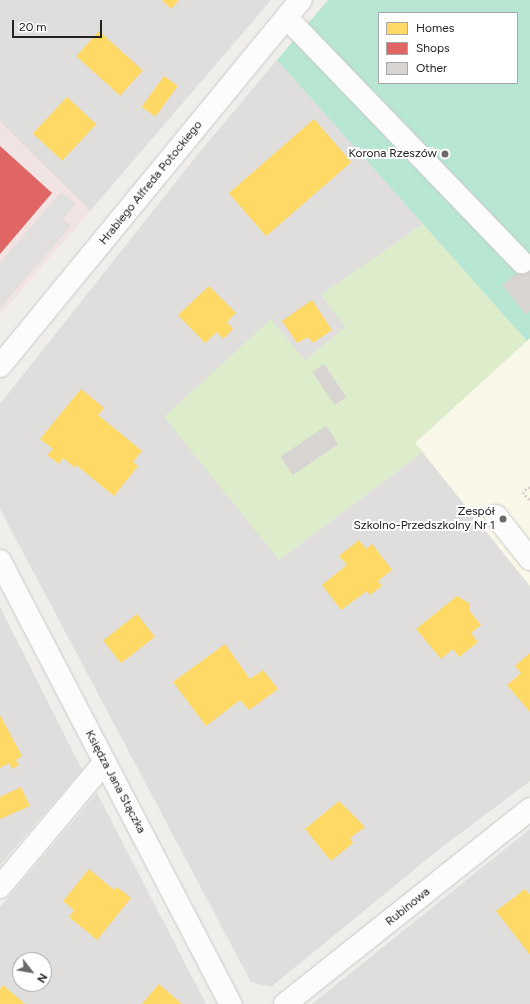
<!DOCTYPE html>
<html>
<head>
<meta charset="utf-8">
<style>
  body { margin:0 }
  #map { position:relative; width:530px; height:1004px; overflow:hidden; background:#f0eeeb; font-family:Figtree,sans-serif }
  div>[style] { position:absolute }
  .residential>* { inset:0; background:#dfdedc }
  .commercial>* { inset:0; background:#f1e3e1 }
  .education>* { inset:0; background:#f8f7e8 }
  .grass>* { inset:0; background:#ddeccb }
  .pitch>* { inset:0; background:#b7e6d2 }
  .parking>* { inset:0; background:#e0dfde }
  .homes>* { inset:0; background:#ffd966; transform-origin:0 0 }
  .shops>* { inset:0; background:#e06666 }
  .building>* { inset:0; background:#d7d4d2; transform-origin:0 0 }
  .path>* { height:2.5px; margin-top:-1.25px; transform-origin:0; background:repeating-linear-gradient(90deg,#dccecd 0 2px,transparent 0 4px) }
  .roads { filter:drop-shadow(0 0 1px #c9c8c7) drop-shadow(0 0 1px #c9c8c7) }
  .minor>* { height:22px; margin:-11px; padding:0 11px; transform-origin:11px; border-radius:11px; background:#fdfcfc }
  .dots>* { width:11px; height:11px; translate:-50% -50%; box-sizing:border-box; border:2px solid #fff; border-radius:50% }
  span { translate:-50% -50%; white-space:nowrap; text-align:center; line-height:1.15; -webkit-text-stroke:4px #fff; paint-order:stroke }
  .poi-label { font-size:12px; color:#222 }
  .right { translate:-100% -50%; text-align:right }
  .street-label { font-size:12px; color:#222 }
  .legend { position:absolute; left:378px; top:12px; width:140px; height:72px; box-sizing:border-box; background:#fff; border:1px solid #a7a7a7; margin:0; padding:5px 7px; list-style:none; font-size:12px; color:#222 }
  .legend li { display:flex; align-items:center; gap:8px; height:20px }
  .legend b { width:20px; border:1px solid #a7a7a7 }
  .north { position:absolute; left:12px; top:952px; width:40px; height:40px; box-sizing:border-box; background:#fff; border:1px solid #a7a7a7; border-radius:50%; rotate:121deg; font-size:11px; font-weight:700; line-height:16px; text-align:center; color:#222 }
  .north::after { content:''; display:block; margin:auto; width:14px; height:18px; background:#6a6968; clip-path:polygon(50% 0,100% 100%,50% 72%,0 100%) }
  .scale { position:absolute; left:12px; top:20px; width:90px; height:18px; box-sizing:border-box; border:2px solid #222; border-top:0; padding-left:5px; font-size:12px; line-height:14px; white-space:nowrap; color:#222; -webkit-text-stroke:3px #fff; paint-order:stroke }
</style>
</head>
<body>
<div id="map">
  <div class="residential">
    <div style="clip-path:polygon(0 0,271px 0,90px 211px,0 122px)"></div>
    <div style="clip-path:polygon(277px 60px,423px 224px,322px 295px,346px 327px,305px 361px,271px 320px,279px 560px,423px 452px,530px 586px,530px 781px,442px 847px,271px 987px,251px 982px,0 509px,0 404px,202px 149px)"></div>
    <div style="clip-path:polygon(0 607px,82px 770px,0 865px)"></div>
    <div style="clip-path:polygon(evenodd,97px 793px,206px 1004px,0 1004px,0 907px,97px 793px,20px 960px,44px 960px,44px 984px,20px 984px,20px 960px)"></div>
    <div style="clip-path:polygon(530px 829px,530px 1004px,312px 1004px)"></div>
  </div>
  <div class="commercial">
    <div style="clip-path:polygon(0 122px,90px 211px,0 315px)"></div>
  </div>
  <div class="education">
    <div style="clip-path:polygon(530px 338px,530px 586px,415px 443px)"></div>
  </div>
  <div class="grass">
    <div style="clip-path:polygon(423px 224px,527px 341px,415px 443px,423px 452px,279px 560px,164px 417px,271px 319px,305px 361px,345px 327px,321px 295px)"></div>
  </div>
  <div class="pitch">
    <div style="clip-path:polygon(evenodd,328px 0,530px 0,530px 338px,527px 341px,277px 60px,328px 0,379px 13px,517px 13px,517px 83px,379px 83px,379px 13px)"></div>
  </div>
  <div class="parking">
    <div style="clip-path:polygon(61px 192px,76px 204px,63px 219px,71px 226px,0 308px,0 263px)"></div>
  </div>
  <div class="homes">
    <div style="clip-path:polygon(162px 0,179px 0,171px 9px)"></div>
    <div style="left:99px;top:31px;width:59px;height:34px;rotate:42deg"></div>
    <div style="left:164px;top:76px;width:17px;height:38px;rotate:36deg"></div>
    <div style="left:67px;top:97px;width:40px;height:50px;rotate:43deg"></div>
    <div style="left:314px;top:119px;width:57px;height:113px;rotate:49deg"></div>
    <div style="clip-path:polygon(209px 286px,236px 313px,227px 322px,233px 329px,223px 339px,217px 332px,205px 343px,178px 315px)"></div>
    <div style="clip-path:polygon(312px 300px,332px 330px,313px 343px,308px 337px,297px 343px,282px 321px)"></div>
    <div style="clip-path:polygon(81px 389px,104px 408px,98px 415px,142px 451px,133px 462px,138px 466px,114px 496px,76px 465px,75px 468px,63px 458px,59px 464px,47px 455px,53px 449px,40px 439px)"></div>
    <div style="clip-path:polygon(359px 540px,366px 549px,372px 544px,392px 570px,378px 581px,382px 586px,370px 595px,367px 591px,341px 610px,322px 585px,347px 565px,339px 556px)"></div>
    <div style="clip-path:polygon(457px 596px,470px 604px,469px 610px,481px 625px,471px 633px,478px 642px,459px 657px,453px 649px,441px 659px,416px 629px)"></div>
    <div style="left:137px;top:614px;width:29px;height:43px;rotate:52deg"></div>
    <div style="clip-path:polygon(225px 644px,250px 679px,263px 670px,278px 689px,249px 710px,240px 700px,206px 726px,173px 682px)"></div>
    <div style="clip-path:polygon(530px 653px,530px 712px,507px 685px,521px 673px,515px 666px)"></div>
    <div style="clip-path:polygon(0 715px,22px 756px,16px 760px,19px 765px,12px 769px,9px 763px,0 768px)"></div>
    <div style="clip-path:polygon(21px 787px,30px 806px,0 819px,0 797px)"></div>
    <div style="clip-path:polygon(339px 801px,365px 827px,350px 838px,353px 843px,331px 861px,305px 829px)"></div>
    <div style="clip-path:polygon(89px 869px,114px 890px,117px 887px,131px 898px,97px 940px,69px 917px,74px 910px,63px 901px)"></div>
    <div style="clip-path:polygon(525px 889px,530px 895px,530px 955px,496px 911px)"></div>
    <div style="clip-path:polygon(159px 984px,182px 1004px,142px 1004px)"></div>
    <div style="clip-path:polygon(3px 985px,25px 1004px,0 1004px,0 989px)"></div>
  </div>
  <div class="shops">
    <div style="clip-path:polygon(0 146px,52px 193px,0 254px)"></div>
  </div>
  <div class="building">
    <div style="clip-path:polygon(530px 263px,530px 311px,526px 315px,502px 285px)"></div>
    <div style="left:324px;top:364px;width:40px;height:14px;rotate:56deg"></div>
    <div style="left:326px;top:426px;width:22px;height:55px;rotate:56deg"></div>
  </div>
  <div class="path">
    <div style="left:530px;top:487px;width:9px;rotate:144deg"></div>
    <div style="left:523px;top:492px;width:11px;rotate:49deg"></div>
  </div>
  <div class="roads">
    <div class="minor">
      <div style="left:287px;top:18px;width:339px;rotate:46.1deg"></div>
      <div style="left:0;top:366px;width:474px;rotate:-50.6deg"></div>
      <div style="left:496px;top:516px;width:55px;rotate:51.7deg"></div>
      <div style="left:0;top:561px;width:500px;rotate:62.5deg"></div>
      <div style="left:0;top:887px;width:163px;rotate:-50deg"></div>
      <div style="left:285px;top:1004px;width:313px;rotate:-38.5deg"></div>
    </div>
  </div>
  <div class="dots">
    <div style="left:445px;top:154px;background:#6a6968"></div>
    <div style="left:503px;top:519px;background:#6a6968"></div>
  </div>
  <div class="poi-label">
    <span class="right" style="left:437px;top:154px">Korona Rzeszów</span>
    <span class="right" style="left:495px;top:519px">Zespół<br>Szkolno-Przedszkolny Nr 1</span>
  </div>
  <div class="street-label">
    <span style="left:151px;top:183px;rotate:-51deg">Hrabiego Alfreda Potockiego</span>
    <span style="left:115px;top:782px;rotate:62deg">Księdza Jana Stączka</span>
    <span style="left:408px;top:907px;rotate:-39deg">Rubinowa</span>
  </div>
  <ul class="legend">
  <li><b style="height:11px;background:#ffd966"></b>Homes</li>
  <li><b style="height:11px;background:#e06666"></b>Shops</li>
  <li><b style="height:11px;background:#d7d4d2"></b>Other</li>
  </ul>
  <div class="north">N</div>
  <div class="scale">20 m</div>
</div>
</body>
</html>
